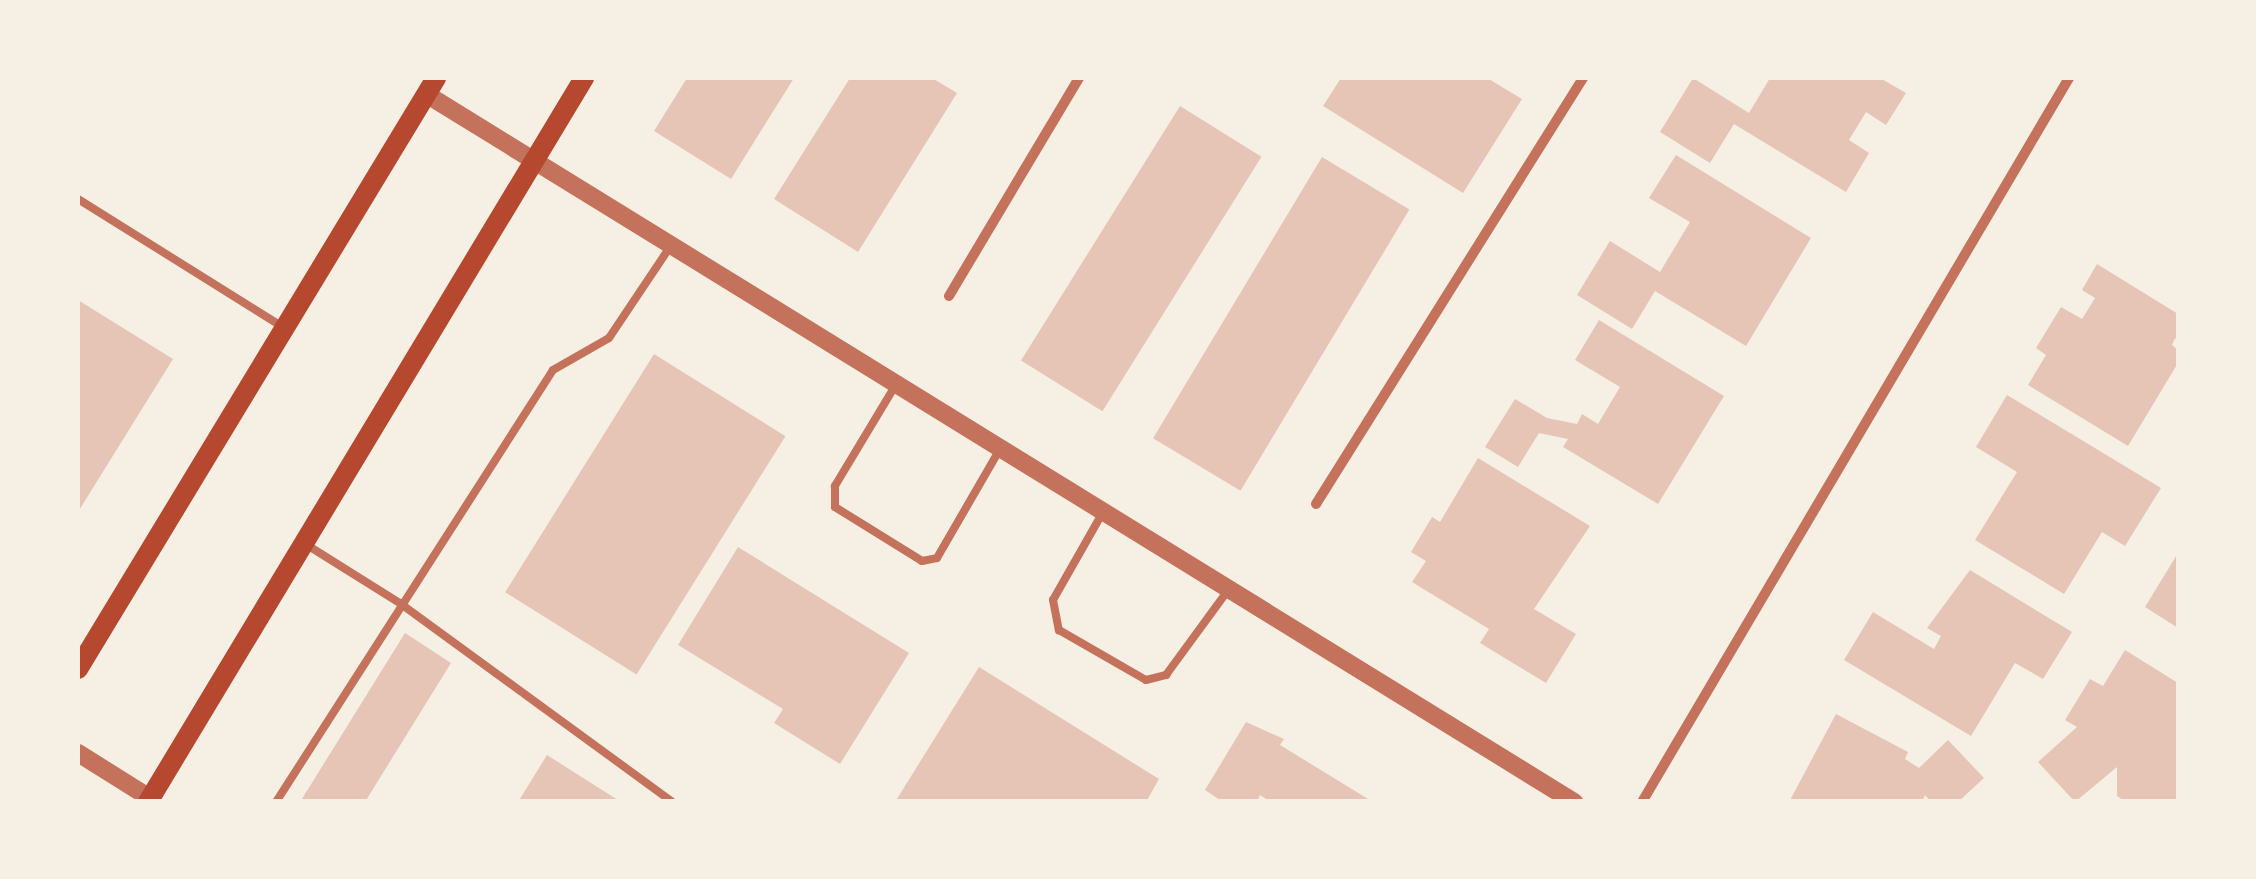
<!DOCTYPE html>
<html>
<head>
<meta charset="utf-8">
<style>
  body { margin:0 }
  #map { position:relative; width:2256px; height:879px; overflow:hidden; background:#f6efe4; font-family:Lato,sans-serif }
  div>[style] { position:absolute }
  .building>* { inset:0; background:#e6c5b7; transform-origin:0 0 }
  .service>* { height:8px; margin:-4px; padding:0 4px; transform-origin:4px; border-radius:4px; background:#c5725c }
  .minor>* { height:10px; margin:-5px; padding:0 5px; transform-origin:5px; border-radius:5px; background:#c5725c }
  .tertiary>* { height:18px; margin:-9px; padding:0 9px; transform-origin:9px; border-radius:9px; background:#c5725c }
  .secondary>* { height:20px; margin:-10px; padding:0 10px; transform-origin:10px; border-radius:10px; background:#b5482f }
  span { translate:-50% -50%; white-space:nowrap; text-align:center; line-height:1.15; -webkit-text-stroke:8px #f6efe4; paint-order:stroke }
  .frame { position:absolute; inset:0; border:80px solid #f6efe4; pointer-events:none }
</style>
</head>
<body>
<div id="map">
  <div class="building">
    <div style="clip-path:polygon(687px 78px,794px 78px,731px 179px,654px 131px)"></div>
    <div style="clip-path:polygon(850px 78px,932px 78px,957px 93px,858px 252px,774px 199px)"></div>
    <div style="clip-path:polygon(1341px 78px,1487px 78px,1522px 99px,1463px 193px,1323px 106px)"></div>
    <div style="clip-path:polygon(1693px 78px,1749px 113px,1770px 78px,1880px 78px,1906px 93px,1886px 125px,1866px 112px,1849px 140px,1869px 153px,1846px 192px,1734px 124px,1710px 163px,1660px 132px)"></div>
    <div style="left:1180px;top:106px;width:96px;height:300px;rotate:32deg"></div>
    <div style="clip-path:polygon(1676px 155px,1811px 238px,1746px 346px,1655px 291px,1632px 329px,1577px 295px,1610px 241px,1660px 272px,1690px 222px,1649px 198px)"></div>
    <div style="left:1322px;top:157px;width:102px;height:328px;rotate:31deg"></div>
    <div style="clip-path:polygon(2097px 264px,2178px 314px,2178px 342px,2175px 338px,2172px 345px,2178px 350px,2178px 363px,2128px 446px,2028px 385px,2046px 355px,2036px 348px,2061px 307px,2082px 319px,2095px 298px,2082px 290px)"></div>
    <div style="clip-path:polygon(78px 300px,173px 359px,78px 512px)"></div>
    <div style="clip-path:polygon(1599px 320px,1724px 396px,1658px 504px,1563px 447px,1568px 439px,1539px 433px,1518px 467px,1485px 447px,1515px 399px,1547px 418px,1577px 424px,1582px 414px,1598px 424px,1620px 387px,1575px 360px)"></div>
    <div style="left:654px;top:354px;width:155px;height:281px;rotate:32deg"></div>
    <div style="clip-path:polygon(2007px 395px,2161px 488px,2125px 546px,2102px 532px,2064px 594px,1975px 540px,2017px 472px,1976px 447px)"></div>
    <div style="clip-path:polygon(1478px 458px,1590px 526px,1534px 609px,1576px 634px,1546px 683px,1480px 643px,1489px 629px,1412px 582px,1426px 561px,1411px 552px,1432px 517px,1440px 522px)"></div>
    <div style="clip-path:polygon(738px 547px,909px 653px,840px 764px,774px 723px,783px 709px,678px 645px)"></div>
    <div style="clip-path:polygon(2178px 553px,2178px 628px,2145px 607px)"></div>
    <div style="clip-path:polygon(1970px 570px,2072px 632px,2043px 679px,2015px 663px,1971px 736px,1844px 660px,1873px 612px,1934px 649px,1941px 636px,1927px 628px)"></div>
    <div style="clip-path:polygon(405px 633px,451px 663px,365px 802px,300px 802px)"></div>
    <div style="clip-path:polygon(2125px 650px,2178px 683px,2178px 802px,2126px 802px,2117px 796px,2117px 767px,2075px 802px,2038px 762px,2077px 727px,2065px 720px,2090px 679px,2103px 686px)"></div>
    <div style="clip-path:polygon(979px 667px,1159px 779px,1146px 802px,895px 802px)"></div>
    <div style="clip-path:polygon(1836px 714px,1908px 752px,1905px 759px,1919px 768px,1948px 740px,1984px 778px,1958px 802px,1931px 802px,1925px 795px,1922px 802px,1789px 802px)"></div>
    <div style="clip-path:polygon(1246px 722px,1284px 739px,1280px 745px,1373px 802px,1271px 802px,1260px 795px,1257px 802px,1223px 802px,1205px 790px)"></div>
    <div style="clip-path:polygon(547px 755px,621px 802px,518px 802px)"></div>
  </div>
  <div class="service">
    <div style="left:78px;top:199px;width:242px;rotate:32deg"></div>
    <div style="left:895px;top:386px;width:117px;rotate:121deg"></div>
    <div style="left:835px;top:486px;width:21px;rotate:90deg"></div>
    <div style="left:835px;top:507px;width:102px;rotate:31.8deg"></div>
    <div style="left:922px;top:561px;width:15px;rotate:-11deg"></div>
    <div style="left:937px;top:558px;width:126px;rotate:-60deg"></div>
    <div style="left:1103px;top:512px;width:101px;rotate:119.6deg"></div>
    <div style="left:1053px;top:600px;width:31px;rotate:79deg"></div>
    <div style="left:1059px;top:630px;width:100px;rotate:29.9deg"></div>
    <div style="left:1146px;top:680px;width:21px;rotate:-14deg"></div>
    <div style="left:1166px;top:675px;width:107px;rotate:-53.8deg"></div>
    <div style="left:307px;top:545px;width:111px;rotate:32.1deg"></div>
    <div style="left:401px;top:604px;width:336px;rotate:36.1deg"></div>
    <div style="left:276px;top:802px;width:513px;rotate:-57.33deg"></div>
    <div style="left:553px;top:370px;width:64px;rotate:-29.7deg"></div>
    <div style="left:609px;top:338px;width:110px;rotate:-56.2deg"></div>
  </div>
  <div class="minor">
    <div style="left:949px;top:296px;width:254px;rotate:-59.2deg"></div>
    <div style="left:1316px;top:504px;width:503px;rotate:-57.92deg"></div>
    <div style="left:1642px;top:802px;width:841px;rotate:-59.47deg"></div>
  </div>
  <div class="tertiary">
    <div style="left:426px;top:94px;width:1349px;rotate:31.66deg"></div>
    <div style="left:78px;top:753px;width:85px;rotate:32deg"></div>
  </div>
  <div class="secondary">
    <div style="left:78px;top:669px;width:691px;rotate:-58.79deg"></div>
    <div style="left:148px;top:802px;width:845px;rotate:-58.94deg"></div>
  </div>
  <div class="frame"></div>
</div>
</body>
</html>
